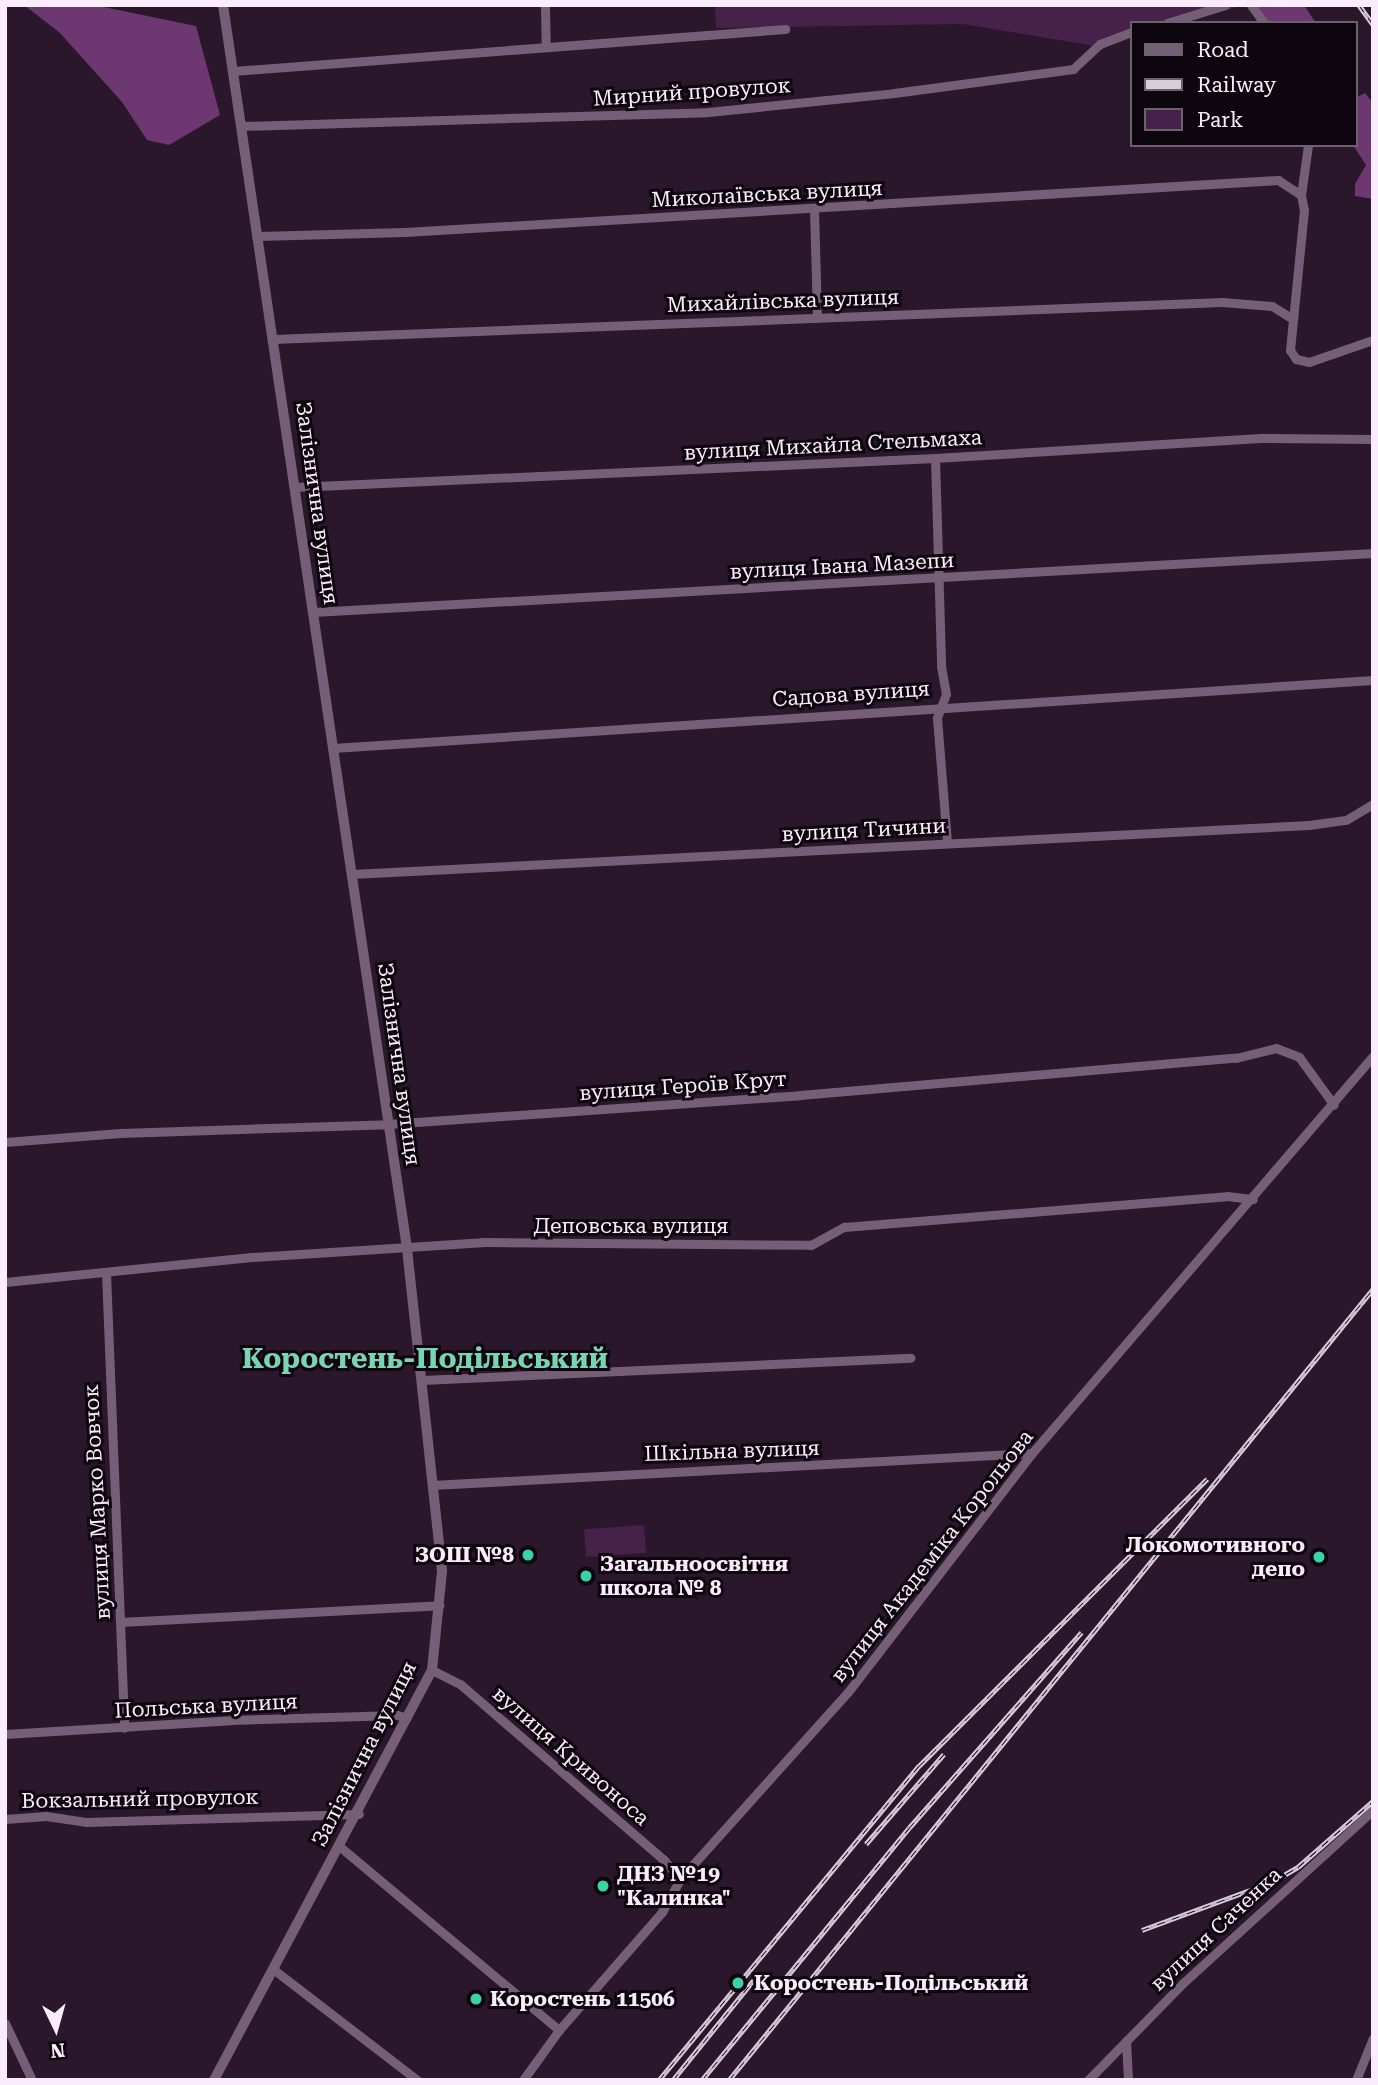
<!DOCTYPE html>
<html>
<head>
<meta charset="utf-8">
<style>
  body { margin:0 }
  #map { position:relative; width:1378px; height:2085px; overflow:hidden; background:#2a172c; font-family:"Roboto Serif",serif }
  div>[style] { position:absolute }
  .green>* { inset:0; background:#462149; transform-origin:0 0 }
  .forest>* { inset:0; background:#6d3771 }
  .minor>* { height:9px; margin:-4.5px; padding:0 4.5px; transform-origin:4.5px; border-radius:4.5px; background:#755e76 }
  .tertiary>* { height:10px; margin:-5px; padding:0 5px; transform-origin:5px; border-radius:5px; background:#755e76 }
  .rail>* { height:5px; margin-top:-2.5px; transform-origin:0; background:repeating-linear-gradient(90deg,#0e060e 0 8px,#dbccdb 0 16px); box-sizing:border-box; border-block:2px solid #dbccdb }
  .dots>* { width:19px; height:19px; translate:-50% -50%; box-sizing:border-box; border:4px solid #0e060e; border-radius:50% }
  span { translate:-50% -50%; white-space:nowrap; text-align:center; line-height:1.15; -webkit-text-stroke:6px #0e060e; paint-order:stroke }
  .street-label { font-size:21px; color:#faecfa }
  .poi-label { font-size:21px; color:#faecfa; font-weight:700 }
  .right { translate:-100% -50%; text-align:right }
  .left { translate:0 -50%; text-align:left }
  .district-label { font-size:28px; color:#7ad4b3; font-weight:700 }
  .frame { position:absolute; inset:0; border:7px solid #faecfa; pointer-events:none }
  .legend { position:absolute; left:1130px; top:21px; width:228px; height:126px; box-sizing:border-box; background:#0e060e; border:2px solid #6c626c; margin:0; padding:9px 12px; list-style:none; font-size:21px; color:#faecfa }
  .legend li { display:flex; align-items:center; gap:14px; height:35px }
  .legend b { width:35px; border:2px solid #6c626c }
  .north { position:absolute; left:21px; top:1994px; width:70px; height:70px; -webkit-text-stroke:5px #0e060e; paint-order:stroke; rotate:175deg; font-size:19px; font-weight:700; line-height:28px; text-align:center; color:#faecfa }
  .north::after { content:''; display:block; margin:auto; width:24px; height:32px; background:#faecfa; clip-path:polygon(50% 0,100% 100%,50% 72%,0 100%) }
</style>
</head>
<body>
<div id="map">
  <div class="green">
    <div style="clip-path:polygon(715px 5px,1243px 5px,1184px 23px,1131px 23px,1131px 33px,1095px 46px,962px 24px,716px 28px)"></div>
    <div style="left:644px;top:1525px;width:28px;height:60px;rotate:86deg"></div>
  </div>
  <div class="forest">
    <div style="clip-path:polygon(24px 5px,94px 5px,196px 26px,220px 115px,169px 145px,147px 140px,122px 102px,60px 33px)"></div>
    <div style="clip-path:polygon(1255px 5px,1304px 5px,1316px 23px,1267px 23px)"></div>
    <div style="clip-path:polygon(1365px 93px,1373px 103px,1373px 199px,1355px 196px,1355px 184px,1366px 165px,1353px 145px,1355px 98px)"></div>
  </div>
  <div class="minor">
    <div style="left:545px;top:5px;width:39px;rotate:89deg"></div>
    <div style="left:1251px;top:5px;width:22px;rotate:54deg"></div>
    <div style="left:1167px;top:23px;width:61px;rotate:-17.2deg"></div>
    <div style="left:233px;top:71px;width:554px;rotate:-4.35deg"></div>
    <div style="left:241px;top:126px;width:467px;rotate:-1.7deg"></div>
    <div style="left:708px;top:112px;width:187px;rotate:-5.8deg"></div>
    <div style="left:894px;top:93px;width:181px;rotate:-7.6deg"></div>
    <div style="left:1073px;top:69px;width:37px;rotate:-43deg"></div>
    <div style="left:1100px;top:44px;width:33px;rotate:-21deg"></div>
    <div style="left:1301px;top:195px;width:50px;rotate:-82deg"></div>
    <div style="left:814px;top:209px;width:109px;rotate:88.4deg"></div>
    <div style="left:258px;top:236px;width:147px;rotate:-1.6deg"></div>
    <div style="left:405px;top:232px;width:875px;rotate:-3.41deg"></div>
    <div style="left:1278px;top:180px;width:27px;rotate:33deg"></div>
    <div style="left:1301px;top:195px;width:15px;rotate:79deg"></div>
    <div style="left:1304px;top:210px;width:141px;rotate:95.7deg"></div>
    <div style="left:1290px;top:350px;width:11px;rotate:56deg"></div>
    <div style="left:1296px;top:359px;width:13px;rotate:13deg"></div>
    <div style="left:1309px;top:362px;width:68px;rotate:-19deg"></div>
    <div style="left:273px;top:339px;width:950px;rotate:-2.23deg"></div>
    <div style="left:1222px;top:302px;width:50px;rotate:4.6deg"></div>
    <div style="left:1272px;top:306px;width:22px;rotate:32deg"></div>
    <div style="left:935px;top:458px;width:208px;rotate:88.3deg"></div>
    <div style="left:941px;top:666px;width:28px;rotate:80deg"></div>
    <div style="left:946px;top:694px;width:26px;rotate:111deg"></div>
    <div style="left:937px;top:718px;width:125px;rotate:85.4deg"></div>
    <div style="left:295px;top:487px;width:641px;rotate:-2.59deg"></div>
    <div style="left:935px;top:458px;width:330px;rotate:-3.5deg"></div>
    <div style="left:1264px;top:438px;width:109px;rotate:0.5deg"></div>
    <div style="left:313px;top:612px;width:1062px;rotate:-3.19deg"></div>
    <div style="left:333px;top:748px;width:1042px;rotate:-3.74deg"></div>
    <div style="left:352px;top:874px;width:958px;rotate:-2.93deg"></div>
    <div style="left:1309px;top:825px;width:37px;rotate:-8deg"></div>
    <div style="left:1346px;top:820px;width:31px;rotate:-31deg"></div>
    <div style="left:5px;top:1142px;width:116px;rotate:-4.4deg"></div>
    <div style="left:121px;top:1133px;width:267px;rotate:-1.9deg"></div>
    <div style="left:388px;top:1124px;width:413px;rotate:-4deg"></div>
    <div style="left:800px;top:1095px;width:438px;rotate:-4.9deg"></div>
    <div style="left:1236px;top:1058px;width:41px;rotate:-14deg"></div>
    <div style="left:1276px;top:1048px;width:25px;rotate:21deg"></div>
    <div style="left:1299px;top:1057px;width:59px;rotate:53.9deg"></div>
    <div style="left:106px;top:1273px;width:455px;rotate:87.7deg"></div>
    <div style="left:5px;top:1282px;width:248px;rotate:-5.8deg"></div>
    <div style="left:252px;top:1257px;width:230px;rotate:-3.7deg"></div>
    <div style="left:482px;top:1242px;width:329px;rotate:0.5deg"></div>
    <div style="left:811px;top:1245px;width:38px;rotate:-29deg"></div>
    <div style="left:844px;top:1227px;width:384px;rotate:-4.6deg"></div>
    <div style="left:1227px;top:1196px;width:26px;rotate:7deg"></div>
    <div style="left:422px;top:1380px;width:489px;rotate:-2.6deg"></div>
    <div style="left:432px;top:1485px;width:601px;rotate:-3.05deg"></div>
    <div style="left:120px;top:1622px;width:320px;rotate:-3deg"></div>
    <div style="left:432px;top:1670px;width:31px;rotate:27deg"></div>
    <div style="left:460px;top:1684px;width:269px;rotate:40.8deg"></div>
    <div style="left:664px;top:1860px;width:25px;rotate:50deg"></div>
    <div style="left:5px;top:1734px;width:226px;rotate:-3.5deg"></div>
    <div style="left:231px;top:1720px;width:166px;rotate:-1.7deg"></div>
    <div style="left:397px;top:1715px;width:10px;rotate:17deg"></div>
    <div style="left:5px;top:1819px;width:41px;rotate:-4.2deg"></div>
    <div style="left:46px;top:1816px;width:40px;rotate:8.5deg"></div>
    <div style="left:86px;top:1822px;width:273px;rotate:-1.7deg"></div>
    <div style="left:339px;top:1846px;width:287px;rotate:39.9deg"></div>
    <div style="left:273px;top:1969px;width:182px;rotate:37.6deg"></div>
    <div style="left:5px;top:2023px;width:63px;rotate:64.7deg"></div>
    <div style="left:1126px;top:2041px;width:39px;rotate:87deg"></div>
    <div style="left:523px;top:2080px;width:62px;rotate:-54.2deg"></div>
    <div style="left:559px;top:2030px;width:157px;rotate:-48.9deg"></div>
    <div style="left:662px;top:1912px;width:38px;rotate:-61deg"></div>
    <div style="left:680px;top:1879px;width:251px;rotate:-48.1deg"></div>
    <div style="left:848px;top:1692px;width:302px;rotate:-52.4deg"></div>
    <div style="left:1032px;top:1453px;width:523px;rotate:-49.34deg"></div>
    <div style="left:1088px;top:2080px;width:136px;rotate:-45.6deg"></div>
    <div style="left:1183px;top:1983px;width:257px;rotate:-42.3deg"></div>
    <div style="left:1356px;top:2080px;width:45px;rotate:-68deg"></div>
  </div>
  <div class="tertiary">
    <div style="left:214px;top:2080px;width:464px;rotate:-62deg"></div>
    <div style="left:432px;top:1670px;width:100px;rotate:-84.2deg"></div>
    <div style="left:442px;top:1571px;width:325px;rotate:-96.2deg"></div>
    <div style="left:407px;top:1248px;width:1257px;rotate:-98.42deg"></div>
  </div>
  <div class="rail">
    <div style="left:1359px;top:5px;width:24px;rotate:54deg"></div>
    <div style="left:866px;top:1844px;width:119px;rotate:-49.1deg"></div>
    <div style="left:1142px;top:1930px;width:139px;rotate:-20.3deg"></div>
    <div style="left:1272px;top:1882px;width:30px;rotate:-30deg"></div>
    <div style="left:1298px;top:1867px;width:100px;rotate:-41.3deg"></div>
    <div style="left:659px;top:2080px;width:408px;rotate:-50.4deg"></div>
    <div style="left:919px;top:1766px;width:407px;rotate:-44.9deg"></div>
    <div style="left:673px;top:2080px;width:134px;rotate:-51.1deg"></div>
    <div style="left:702px;top:2080px;width:326px;rotate:-50.6deg"></div>
    <div style="left:909px;top:1828px;width:261px;rotate:-48.6deg"></div>
    <div style="left:729px;top:2080px;width:1020px;rotate:-50.85deg"></div>
  </div>
  <div class="dots">
    <div style="left:528px;top:1555px;background:#39d4a5"></div>
    <div style="left:1319px;top:1557px;background:#39d4a5"></div>
    <div style="left:586px;top:1576px;background:#39d4a5"></div>
    <div style="left:603px;top:1886px;background:#39d4a5"></div>
    <div style="left:738px;top:1983px;background:#39d4a5"></div>
    <div style="left:476px;top:1999px;background:#39d4a5"></div>
  </div>
  <div class="street-label">
    <span style="left:692px;top:92px;rotate:-4deg">Мирний провулок</span>
    <span style="left:767px;top:194px;rotate:-3deg">Миколаївська вулиця</span>
    <span style="left:783px;top:301px;rotate:-2deg">Михайлівська вулиця</span>
    <span style="left:833px;top:445px;rotate:-3deg">вулиця Михайла Стельмаха</span>
    <span style="left:317px;top:503px;rotate:82deg">Залізнична вулиця</span>
    <span style="left:842px;top:566px;rotate:-3deg">вулиця Івана Мазепи</span>
    <span style="left:851px;top:694px;rotate:-4deg">Садова вулиця</span>
    <span style="left:864px;top:830px;rotate:-3deg">вулиця Тичини</span>
    <span style="left:399px;top:1064px;rotate:82deg">Залізнична вулиця</span>
    <span style="left:683px;top:1086px;rotate:-4deg">вулиця Героїв Крут</span>
    <span style="left:631px;top:1226px">Деповська вулиця</span>
    <span style="left:732px;top:1451px;rotate:-2deg">Шкільна вулиця</span>
    <span style="left:97px;top:1502px;rotate:-93deg">вулиця Марко Вовчок</span>
    <span style="left:932px;top:1556px;rotate:-52deg">вулиця Академіка Корольова</span>
    <span style="left:206px;top:1706px;rotate:-3deg">Польська вулиця</span>
    <span style="left:364px;top:1754px;rotate:-63deg">Залізнична вулиця</span>
    <span style="left:571px;top:1756px;rotate:41deg">вулиця Кривоноса</span>
    <span style="left:140px;top:1799px;rotate:-1deg">Вокзальний провулок</span>
    <span style="left:1216px;top:1929px;rotate:-43deg">вулиця Саченка</span>
  </div>
  <div class="poi-label">
    <span class="right" style="left:1305px;top:1557px">Локомотивного<br>депо</span>
    <span class="right" style="left:514px;top:1555px">ЗОШ №8</span>
    <span class="left" style="left:600px;top:1576px">Загальноосвітня<br>школа № 8</span>
    <span class="left" style="left:617px;top:1886px">ДНЗ №19<br>"Калинка"</span>
    <span class="left" style="left:754px;top:1983px">Коростень-Подільський</span>
    <span class="left" style="left:490px;top:1999px">Коростень 11506</span>
  </div>
  <div class="district-label">
    <span style="left:425px;top:1359px">Коростень-Подільський</span>
  </div>
  <div class="frame"></div>
  <ul class="legend">
  <li><b style="height:9px;background:#755e76"></b>Road</li>
  <li><b style="height:9px;background:#dbccdb"></b>Railway</li>
  <li><b style="height:19px;background:#462149"></b>Park</li>
  </ul>
  <div class="north">N</div>
</div>
</body>
</html>
